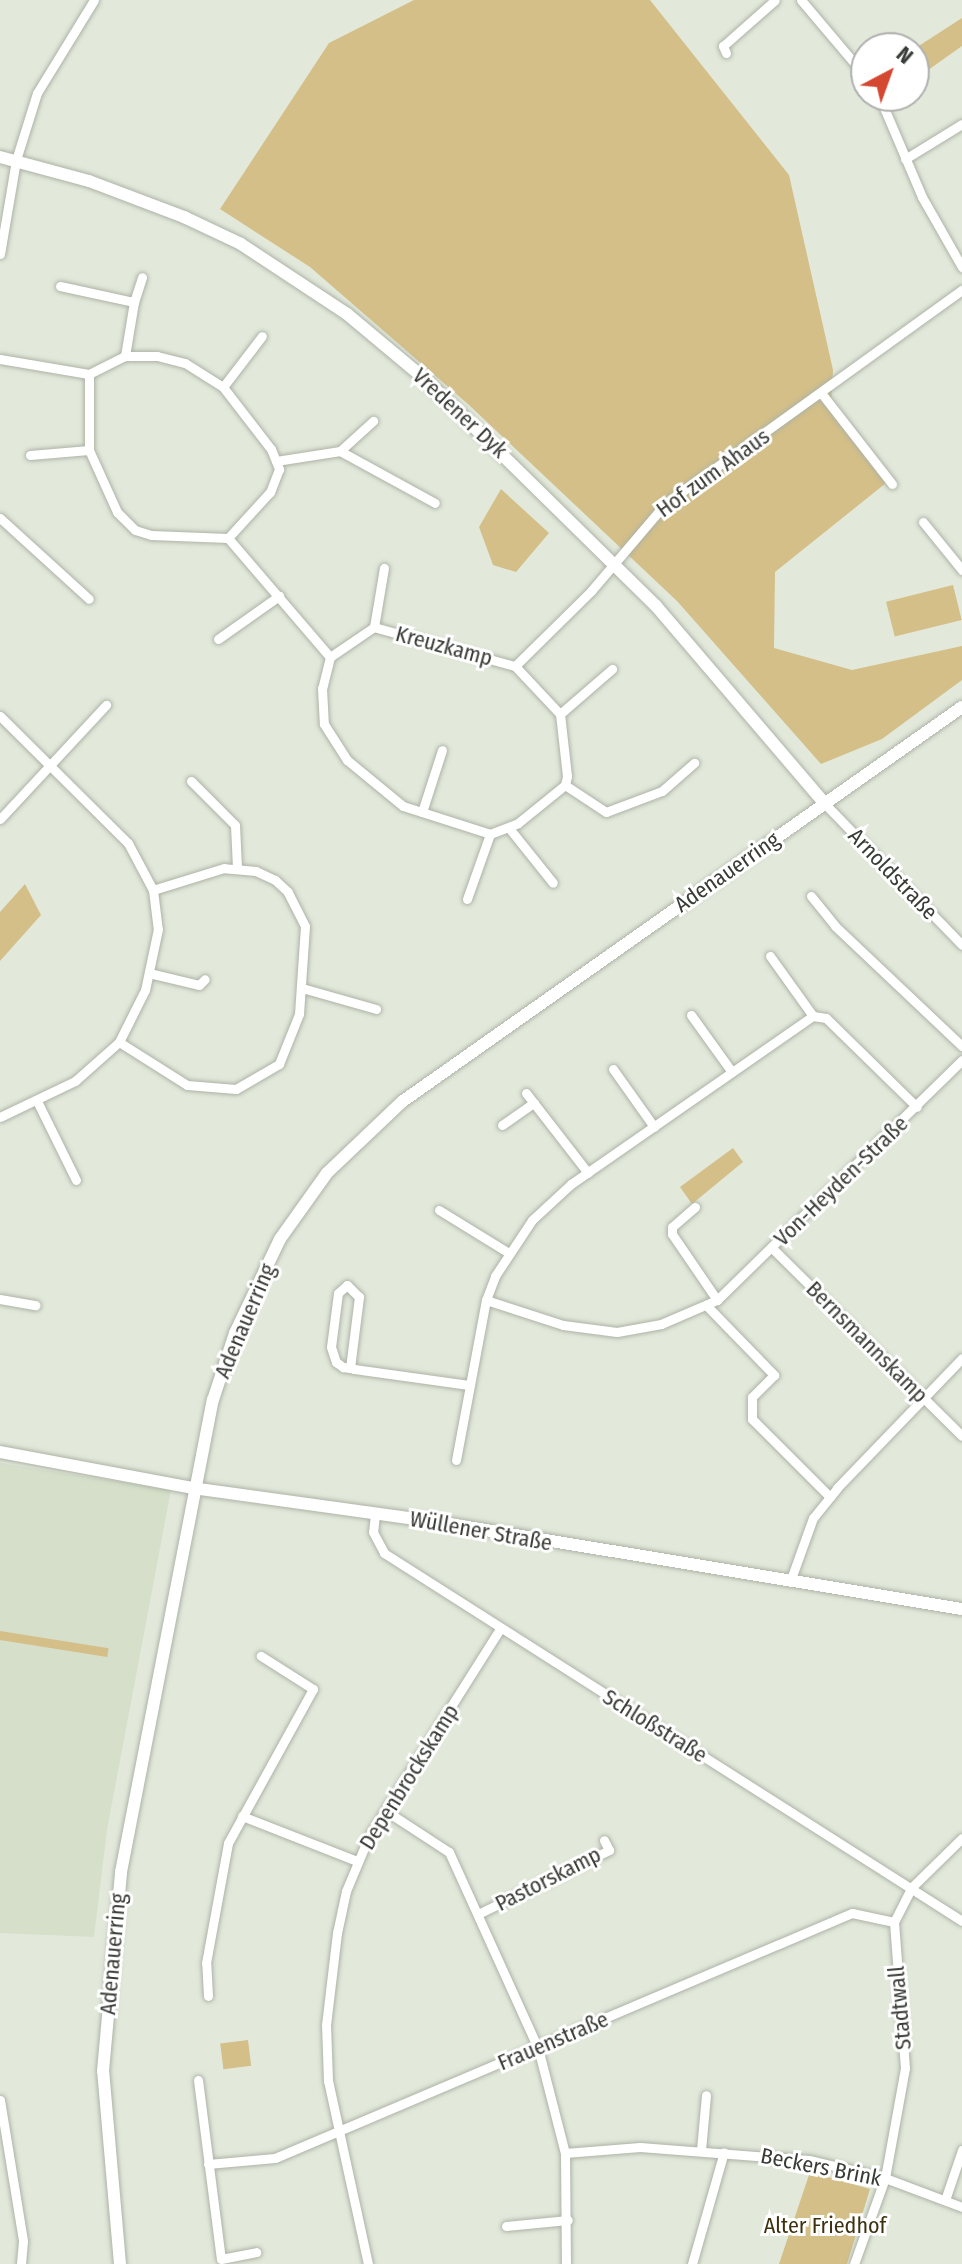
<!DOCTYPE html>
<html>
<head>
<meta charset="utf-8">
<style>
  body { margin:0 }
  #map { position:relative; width:962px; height:2264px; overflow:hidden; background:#e2e9db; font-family:"Fira Sans Condensed",sans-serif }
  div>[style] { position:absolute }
  .built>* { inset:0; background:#d5dfca }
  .green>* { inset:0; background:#d4bf88; transform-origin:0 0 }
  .roads { filter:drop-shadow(0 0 2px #adb3a6) drop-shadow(0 0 2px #adb3a6) }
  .street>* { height:9px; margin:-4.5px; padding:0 4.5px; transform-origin:4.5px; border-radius:4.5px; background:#fff }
  .secondary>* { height:12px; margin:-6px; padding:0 6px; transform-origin:6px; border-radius:6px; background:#fff }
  span { translate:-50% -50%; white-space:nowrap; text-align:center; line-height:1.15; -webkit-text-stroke:6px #fff; paint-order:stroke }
  .street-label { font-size:22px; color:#393b36 }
  .park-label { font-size:22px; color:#3c300e }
  .north { position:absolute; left:850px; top:32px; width:80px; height:80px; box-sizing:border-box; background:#fff; border:2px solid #b0b1af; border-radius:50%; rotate:41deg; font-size:22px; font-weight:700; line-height:32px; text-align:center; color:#393b36 }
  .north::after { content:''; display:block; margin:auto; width:28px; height:36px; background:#d44832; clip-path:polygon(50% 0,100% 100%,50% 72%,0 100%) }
</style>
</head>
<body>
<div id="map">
  <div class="built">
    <div style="clip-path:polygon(0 1463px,171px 1490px,107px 1830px,94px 1937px,0 1933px)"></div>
  </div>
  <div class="green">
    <div style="clip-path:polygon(414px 0,650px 0,789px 175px,833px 370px,831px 401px,886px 483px,775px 572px,774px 648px,852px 670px,962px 646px,962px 680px,882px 739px,821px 764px,677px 601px,469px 405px,310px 267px,220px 209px,329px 43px)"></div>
    <div style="clip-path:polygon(962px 18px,962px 46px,914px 80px,914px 49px)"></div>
    <div style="clip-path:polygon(501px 489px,549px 533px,516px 572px,493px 565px,479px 527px)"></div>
    <div style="left:953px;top:585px;width:36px;height:69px;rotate:76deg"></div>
    <div style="clip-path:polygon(25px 884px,41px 915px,0 961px,0 912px)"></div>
    <div style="clip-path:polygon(733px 1148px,743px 1162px,692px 1204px,680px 1187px)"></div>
    <div style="left:0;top:1631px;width:110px;height:9px;rotate:9deg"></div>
    <div style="left:248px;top:2040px;width:26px;height:28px;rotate:83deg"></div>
    <div style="clip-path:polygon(810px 2172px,870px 2189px,847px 2264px,779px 2264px)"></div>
  </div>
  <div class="roads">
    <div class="street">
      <div style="left:801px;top:0;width:101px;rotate:49.8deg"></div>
      <div style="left:726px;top:53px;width:8px;rotate:-113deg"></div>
      <div style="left:723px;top:46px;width:69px;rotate:-41.5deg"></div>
      <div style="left:879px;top:96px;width:110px;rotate:66.9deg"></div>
      <div style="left:922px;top:197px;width:81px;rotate:60.3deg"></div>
      <div style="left:905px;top:159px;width:67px;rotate:-31.6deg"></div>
      <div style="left:0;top:254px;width:95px;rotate:-80.3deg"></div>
      <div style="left:16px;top:160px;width:70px;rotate:-72.6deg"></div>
      <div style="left:37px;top:93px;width:109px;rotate:-58.5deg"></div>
      <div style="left:60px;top:286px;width:76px;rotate:12.2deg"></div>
      <div style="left:134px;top:302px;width:55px;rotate:99.5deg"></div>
      <div style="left:134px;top:302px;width:26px;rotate:-72deg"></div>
      <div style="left:0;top:359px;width:90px;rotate:9.6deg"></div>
      <div style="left:89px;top:374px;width:40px;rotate:-26.6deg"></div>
      <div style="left:125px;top:356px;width:32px"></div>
      <div style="left:157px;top:356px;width:29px;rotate:14deg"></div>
      <div style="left:185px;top:363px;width:45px;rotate:32.3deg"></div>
      <div style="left:223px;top:387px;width:78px;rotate:52.3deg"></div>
      <div style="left:271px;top:449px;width:22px;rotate:68deg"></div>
      <div style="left:279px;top:469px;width:25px;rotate:111deg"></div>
      <div style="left:270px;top:492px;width:62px;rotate:132.4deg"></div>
      <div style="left:89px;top:374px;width:76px;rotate:90deg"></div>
      <div style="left:89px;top:450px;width:68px;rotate:65.7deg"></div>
      <div style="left:117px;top:512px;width:25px;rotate:45deg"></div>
      <div style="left:135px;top:530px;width:17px;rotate:17deg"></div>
      <div style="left:151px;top:535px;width:77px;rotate:2.2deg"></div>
      <div style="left:228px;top:538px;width:157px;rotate:49.4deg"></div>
      <div style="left:330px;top:657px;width:32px;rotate:104deg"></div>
      <div style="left:322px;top:688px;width:36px;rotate:87deg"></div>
      <div style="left:324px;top:724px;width:43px;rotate:57.4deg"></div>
      <div style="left:347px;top:760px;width:72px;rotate:39.4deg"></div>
      <div style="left:403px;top:806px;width:91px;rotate:17.8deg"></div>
      <div style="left:490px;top:834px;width:69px;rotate:109.5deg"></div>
      <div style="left:223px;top:387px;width:64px;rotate:-52.6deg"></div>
      <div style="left:822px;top:394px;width:114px;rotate:52.1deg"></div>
      <div style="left:340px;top:451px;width:108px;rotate:28.7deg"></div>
      <div style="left:30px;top:455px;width:59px;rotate:-4.8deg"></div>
      <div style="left:276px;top:461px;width:65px;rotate:-8.9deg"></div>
      <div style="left:340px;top:451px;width:45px;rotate:-42.3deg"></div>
      <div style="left:0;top:518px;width:120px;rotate:42.3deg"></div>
      <div style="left:923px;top:522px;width:62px;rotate:50.9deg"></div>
      <div style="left:374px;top:627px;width:60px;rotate:-80.4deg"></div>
      <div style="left:218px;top:639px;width:75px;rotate:-35.2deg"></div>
      <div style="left:330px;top:657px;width:53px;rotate:-34.3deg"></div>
      <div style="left:374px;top:627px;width:146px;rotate:15.5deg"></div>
      <div style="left:560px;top:714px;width:69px;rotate:-40.9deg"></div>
      <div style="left:0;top:716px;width:180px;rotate:44.8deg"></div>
      <div style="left:128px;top:843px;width:53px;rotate:62deg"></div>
      <div style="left:153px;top:890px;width:39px;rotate:83deg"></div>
      <div style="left:158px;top:929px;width:62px;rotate:102deg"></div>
      <div style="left:145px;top:990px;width:58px;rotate:116.6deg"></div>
      <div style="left:119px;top:1042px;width:59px;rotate:138.4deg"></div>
      <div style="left:75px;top:1081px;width:83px;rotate:154.4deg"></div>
      <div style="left:191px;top:781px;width:62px;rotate:45deg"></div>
      <div style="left:235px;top:825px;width:42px;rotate:87.3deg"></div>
      <div style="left:565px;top:785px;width:49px;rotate:33.4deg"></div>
      <div style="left:606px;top:812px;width:60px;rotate:-20.6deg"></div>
      <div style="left:662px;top:791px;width:43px;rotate:-41.2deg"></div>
      <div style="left:824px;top:803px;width:198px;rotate:45.8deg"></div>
      <div style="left:422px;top:812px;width:65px;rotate:-72.1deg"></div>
      <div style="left:0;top:819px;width:156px;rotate:-47.1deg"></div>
      <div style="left:509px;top:828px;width:70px;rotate:51.3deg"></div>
      <div style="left:490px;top:834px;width:30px;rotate:-21deg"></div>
      <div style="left:518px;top:823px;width:60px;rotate:-39deg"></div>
      <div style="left:565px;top:785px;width:9px;rotate:-77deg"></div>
      <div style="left:567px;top:776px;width:62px;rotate:-96.4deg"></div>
      <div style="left:560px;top:714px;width:66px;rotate:-133.2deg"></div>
      <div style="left:515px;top:666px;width:107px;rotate:-44.6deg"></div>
      <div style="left:591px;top:591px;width:114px;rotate:-49.6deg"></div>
      <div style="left:665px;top:504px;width:366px;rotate:-35.8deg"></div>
      <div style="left:811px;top:896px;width:38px;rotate:51deg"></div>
      <div style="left:835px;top:926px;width:175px;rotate:43.4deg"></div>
      <div style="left:770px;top:956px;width:74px;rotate:54.4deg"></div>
      <div style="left:149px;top:973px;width:51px;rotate:13.5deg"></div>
      <div style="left:199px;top:985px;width:8px;rotate:-45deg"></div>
      <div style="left:302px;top:988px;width:77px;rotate:15.8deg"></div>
      <div style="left:691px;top:1015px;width:70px;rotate:54.3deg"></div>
      <div style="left:119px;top:1042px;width:80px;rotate:32.3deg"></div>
      <div style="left:187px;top:1085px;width:49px;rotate:4.7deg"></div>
      <div style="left:236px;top:1089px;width:50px;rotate:-30.2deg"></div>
      <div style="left:279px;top:1064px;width:54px;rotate:-68.2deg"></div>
      <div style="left:299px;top:1014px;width:88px;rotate:-86.1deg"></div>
      <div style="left:305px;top:926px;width:38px;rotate:-117deg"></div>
      <div style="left:288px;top:892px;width:18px;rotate:-137deg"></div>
      <div style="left:275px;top:880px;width:21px;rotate:-155deg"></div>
      <div style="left:256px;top:871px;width:32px;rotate:-175deg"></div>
      <div style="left:224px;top:868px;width:74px;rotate:162.8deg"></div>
      <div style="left:613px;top:1069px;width:71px;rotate:54.7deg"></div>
      <div style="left:526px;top:1093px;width:101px;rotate:52.2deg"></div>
      <div style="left:37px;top:1101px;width:88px;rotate:63.7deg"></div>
      <div style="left:502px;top:1125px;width:39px;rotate:-35deg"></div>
      <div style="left:695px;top:1207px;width:30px;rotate:139deg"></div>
      <div style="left:672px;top:1227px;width:7px;rotate:90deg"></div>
      <div style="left:672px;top:1234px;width:80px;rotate:55.7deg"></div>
      <div style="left:439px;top:1210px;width:82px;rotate:31.6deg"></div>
      <div style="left:772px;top:1248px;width:267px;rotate:44.7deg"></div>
      <div style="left:0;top:1299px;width:36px;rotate:10deg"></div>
      <div style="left:486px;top:1300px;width:81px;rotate:18deg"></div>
      <div style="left:563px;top:1325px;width:54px;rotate:7.4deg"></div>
      <div style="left:617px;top:1332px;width:45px;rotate:-10.3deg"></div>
      <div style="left:661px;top:1324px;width:61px;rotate:-23.2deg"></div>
      <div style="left:717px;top:1300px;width:343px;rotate:-44.4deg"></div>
      <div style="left:706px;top:1305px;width:98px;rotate:45.8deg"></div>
      <div style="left:774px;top:1375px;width:31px;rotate:135deg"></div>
      <div style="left:752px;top:1397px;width:22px;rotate:90deg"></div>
      <div style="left:752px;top:1419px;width:110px;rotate:45deg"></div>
      <div style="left:350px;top:1368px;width:72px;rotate:-82.8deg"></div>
      <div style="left:359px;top:1297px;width:17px;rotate:-135deg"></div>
      <div style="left:347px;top:1285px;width:12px;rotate:138deg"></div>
      <div style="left:338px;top:1293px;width:54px;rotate:97.4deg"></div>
      <div style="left:331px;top:1347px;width:16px;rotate:72deg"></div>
      <div style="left:336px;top:1362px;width:9px;rotate:36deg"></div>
      <div style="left:343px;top:1367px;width:7px;rotate:8deg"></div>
      <div style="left:350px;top:1368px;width:4px;rotate:14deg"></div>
      <div style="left:354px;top:1369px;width:116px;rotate:7.9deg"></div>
      <div style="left:456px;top:1460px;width:163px;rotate:-79.4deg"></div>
      <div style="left:486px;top:1300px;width:26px;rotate:-69deg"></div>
      <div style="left:495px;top:1276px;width:67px;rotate:-56.5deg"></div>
      <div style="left:532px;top:1220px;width:53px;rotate:-42.7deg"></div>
      <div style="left:571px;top:1184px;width:295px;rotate:-34.8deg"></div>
      <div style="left:813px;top:1016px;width:13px;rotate:9deg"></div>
      <div style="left:826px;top:1018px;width:127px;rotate:44.4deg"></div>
      <div style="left:375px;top:1514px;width:18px;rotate:96deg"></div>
      <div style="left:373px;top:1532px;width:24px;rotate:62deg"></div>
      <div style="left:384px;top:1553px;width:685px;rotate:32.48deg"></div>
      <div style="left:791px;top:1579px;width:65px;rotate:-70.2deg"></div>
      <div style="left:813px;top:1518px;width:38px;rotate:-51deg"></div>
      <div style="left:837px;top:1488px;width:180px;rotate:-46.1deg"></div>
      <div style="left:386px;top:1811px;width:75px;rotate:33.1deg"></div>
      <div style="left:449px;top:1852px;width:215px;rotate:65.6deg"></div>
      <div style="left:538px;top:2048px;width:108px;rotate:75.6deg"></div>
      <div style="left:565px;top:2153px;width:111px;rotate:89.5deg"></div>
      <div style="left:242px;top:1816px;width:123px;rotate:21.4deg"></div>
      <div style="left:478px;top:1914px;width:146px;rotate:-26deg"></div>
      <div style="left:609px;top:1850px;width:11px;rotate:-117deg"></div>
      <div style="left:208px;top:1996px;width:33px;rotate:-93deg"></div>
      <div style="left:206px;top:1963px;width:122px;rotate:-79.6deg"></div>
      <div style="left:228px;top:1843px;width:176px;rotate:-61.1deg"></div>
      <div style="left:313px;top:1689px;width:62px;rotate:-147.6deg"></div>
      <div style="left:198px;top:2080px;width:180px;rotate:82.7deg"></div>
      <div style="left:221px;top:2259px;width:36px;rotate:-11deg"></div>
      <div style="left:0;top:2100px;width:143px;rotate:80.7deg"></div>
      <div style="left:23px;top:2241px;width:23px;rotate:95deg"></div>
      <div style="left:701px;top:2150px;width:55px;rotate:-84.8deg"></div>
      <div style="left:565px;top:2153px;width:75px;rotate:-4.6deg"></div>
      <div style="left:640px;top:2147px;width:169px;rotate:4.4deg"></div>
      <div style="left:809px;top:2160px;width:78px;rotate:13.3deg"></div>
      <div style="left:885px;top:2178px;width:82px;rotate:20.6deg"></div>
      <div style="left:208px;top:2164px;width:67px;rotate:-5.1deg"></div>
      <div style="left:275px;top:2158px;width:627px;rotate:-23.01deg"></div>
      <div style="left:852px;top:1913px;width:43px;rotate:12.1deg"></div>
      <div style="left:945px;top:2200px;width:53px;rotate:-71.2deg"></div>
      <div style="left:506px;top:2226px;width:62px;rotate:-5.5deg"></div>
      <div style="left:368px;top:2264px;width:187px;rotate:-102.3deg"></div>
      <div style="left:328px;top:2081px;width:56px;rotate:-92deg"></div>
      <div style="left:326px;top:2025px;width:93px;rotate:-83.2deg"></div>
      <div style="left:337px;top:1933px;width:43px;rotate:-77.9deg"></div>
      <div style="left:346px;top:1891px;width:60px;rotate:-67.3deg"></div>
      <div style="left:369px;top:1836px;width:245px;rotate:-57.7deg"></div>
      <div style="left:692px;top:2264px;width:116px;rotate:-74.1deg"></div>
      <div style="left:854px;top:2264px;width:91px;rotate:-70.2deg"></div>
      <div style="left:885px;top:2178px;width:112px;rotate:-79.7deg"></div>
      <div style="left:905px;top:2068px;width:146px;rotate:-94.3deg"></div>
      <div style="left:894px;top:1922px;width:38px;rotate:-63deg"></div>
      <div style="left:911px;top:1888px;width:71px;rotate:-44.4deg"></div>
    </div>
    <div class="secondary">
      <div style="left:0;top:157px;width:92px;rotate:15.1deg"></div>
      <div style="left:89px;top:181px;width:102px;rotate:20.8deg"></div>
      <div style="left:184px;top:217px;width:63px;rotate:25.3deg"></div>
      <div style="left:241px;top:244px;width:127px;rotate:33.4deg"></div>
      <div style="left:347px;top:314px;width:103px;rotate:39.9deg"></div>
      <div style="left:426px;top:380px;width:322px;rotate:44.5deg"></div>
      <div style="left:656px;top:606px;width:259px;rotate:49.5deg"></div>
      <div style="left:0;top:1452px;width:195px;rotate:10.6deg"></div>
      <div style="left:192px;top:1488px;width:247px;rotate:7.9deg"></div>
      <div style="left:437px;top:1522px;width:532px;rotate:9.41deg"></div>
      <div style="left:120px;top:2264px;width:194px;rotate:-95deg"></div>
      <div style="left:103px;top:2071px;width:200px;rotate:-84.8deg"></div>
      <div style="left:121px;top:1872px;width:481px;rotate:-79deg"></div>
      <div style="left:213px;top:1400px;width:71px;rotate:-71.8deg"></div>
      <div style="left:235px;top:1333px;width:104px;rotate:-64.4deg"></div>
      <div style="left:280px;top:1239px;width:81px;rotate:-54.5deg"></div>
      <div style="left:327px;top:1173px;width:105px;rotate:-43.5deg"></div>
      <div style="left:403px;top:1101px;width:684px;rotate:-35.18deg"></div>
    </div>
  </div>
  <div class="street-label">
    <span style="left:460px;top:413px;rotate:43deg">Vredener Dyk</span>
    <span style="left:713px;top:473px;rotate:-36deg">Hof zum Ahaus</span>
    <span style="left:444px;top:646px;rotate:15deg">Kreuzkamp</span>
    <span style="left:727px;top:872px;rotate:-35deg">Adenauerring</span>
    <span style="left:893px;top:874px;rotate:46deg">Arnoldstraße</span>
    <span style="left:841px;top:1181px;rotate:-44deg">Von-Heyden-Straße</span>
    <span style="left:245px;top:1321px;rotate:-67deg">Adenauerring</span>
    <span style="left:867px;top:1342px;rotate:45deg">Bernsmannskamp</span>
    <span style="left:481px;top:1531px;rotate:10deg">Wüllener Straße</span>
    <span style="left:655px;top:1726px;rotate:32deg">Schloßstraße</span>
    <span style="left:409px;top:1777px;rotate:-58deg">Depenbrockskamp</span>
    <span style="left:548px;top:1879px;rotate:-27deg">Pastorskamp</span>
    <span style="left:113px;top:1954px;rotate:-85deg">Adenauerring</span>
    <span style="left:900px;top:2008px;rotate:-95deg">Stadtwall</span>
    <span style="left:553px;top:2041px;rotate:-23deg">Frauenstraße</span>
    <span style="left:821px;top:2167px;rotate:11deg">Beckers Brink</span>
  </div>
  <div class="park-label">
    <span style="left:825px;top:2226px">Alter Friedhof</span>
  </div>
  <div class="north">N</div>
</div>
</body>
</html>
